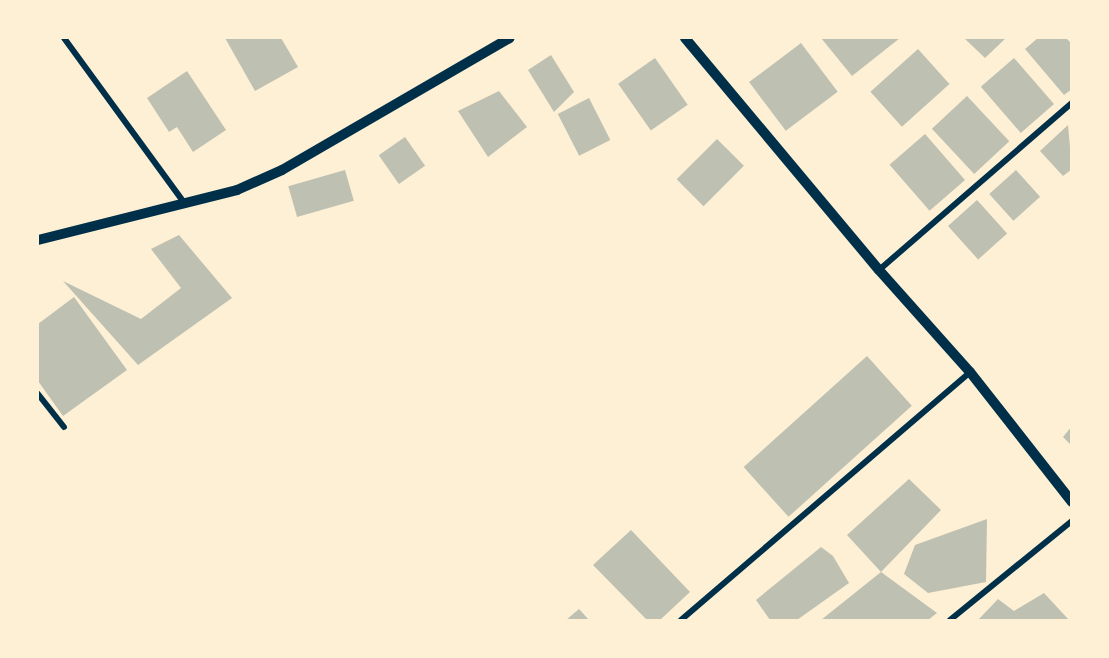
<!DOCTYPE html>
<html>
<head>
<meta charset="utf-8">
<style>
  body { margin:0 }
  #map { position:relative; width:1109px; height:658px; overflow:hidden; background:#fdf0d5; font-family:"Titillium Web",sans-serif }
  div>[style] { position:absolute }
  .building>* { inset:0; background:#bec0b2; transform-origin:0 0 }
  .minor>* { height:6px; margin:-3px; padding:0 3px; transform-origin:3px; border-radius:3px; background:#003049 }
  .tertiary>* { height:10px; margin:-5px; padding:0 5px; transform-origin:5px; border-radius:5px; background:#003049 }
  span { translate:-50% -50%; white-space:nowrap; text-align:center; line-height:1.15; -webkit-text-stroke:6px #fdf0d5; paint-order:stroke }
  .frame { position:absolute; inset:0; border:39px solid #fdf0d5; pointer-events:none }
</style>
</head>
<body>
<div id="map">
  <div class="building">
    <div style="clip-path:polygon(225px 38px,281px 38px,298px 67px,255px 91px)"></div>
    <div style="clip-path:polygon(821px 38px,900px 38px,852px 76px)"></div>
    <div style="clip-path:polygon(964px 38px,1006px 38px,985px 58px)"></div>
    <div style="clip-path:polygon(1038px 38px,1066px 38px,1072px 44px,1072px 89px,1064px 95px,1025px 49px)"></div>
    <div style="left:801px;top:43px;width:61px;height:65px;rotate:53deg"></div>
    <div style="left:918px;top:49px;width:47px;height:64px;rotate:48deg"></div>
    <div style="clip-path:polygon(551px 55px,574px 92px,554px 112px,528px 70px)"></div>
    <div style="left:655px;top:58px;width:57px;height:45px;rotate:55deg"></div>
    <div style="left:1014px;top:58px;width:61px;height:44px;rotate:49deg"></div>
    <div style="clip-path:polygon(187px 71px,226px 130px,193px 152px,177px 127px,169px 132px,147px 98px)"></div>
    <div style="clip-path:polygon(499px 91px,527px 127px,488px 157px,458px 111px)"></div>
    <div style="left:967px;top:96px;width:62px;height:48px;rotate:47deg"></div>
    <div style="left:589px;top:98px;width:47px;height:35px;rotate:63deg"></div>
    <div style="clip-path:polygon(1068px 125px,1072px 169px,1063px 176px,1040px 151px)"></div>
    <div style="left:925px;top:134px;width:61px;height:47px;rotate:49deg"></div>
    <div style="left:405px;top:137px;width:35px;height:32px;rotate:55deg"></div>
    <div style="left:717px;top:139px;width:38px;height:57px;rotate:45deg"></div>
    <div style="left:345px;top:170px;width:32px;height:59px;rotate:74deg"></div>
    <div style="left:1016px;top:170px;width:36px;height:36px;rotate:48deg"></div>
    <div style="left:977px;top:200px;width:45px;height:39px;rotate:48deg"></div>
    <div style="clip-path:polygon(179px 235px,232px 298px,138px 365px,63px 281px,141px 319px,181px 288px,151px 249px)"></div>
    <div style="clip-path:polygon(74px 297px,127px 370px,63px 416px,38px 381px,38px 324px)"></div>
    <div style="left:867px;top:356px;width:67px;height:166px;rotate:48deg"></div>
    <div style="clip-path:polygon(1072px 426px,1072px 446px,1063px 437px)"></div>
    <div style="clip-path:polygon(909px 479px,941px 510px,881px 572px,847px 535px)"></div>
    <div style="clip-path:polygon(987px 519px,986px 582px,928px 593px,904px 574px,915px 545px)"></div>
    <div style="clip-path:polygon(631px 530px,690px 592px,660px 620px,647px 620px,593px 565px)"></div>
    <div style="clip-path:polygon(821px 547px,833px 556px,849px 583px,797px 620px,770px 620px,756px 600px)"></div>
    <div style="clip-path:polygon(881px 572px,937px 613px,928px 620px,821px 620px)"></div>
    <div style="clip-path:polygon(1044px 593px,1069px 620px,978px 620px,998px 599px,1014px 611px)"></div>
    <div style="clip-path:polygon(579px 609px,589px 620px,566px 620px)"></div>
  </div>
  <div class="minor">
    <div style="left:64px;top:38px;width:205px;rotate:53.9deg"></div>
    <div style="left:879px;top:270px;width:255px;rotate:-40.9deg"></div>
    <div style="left:38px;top:394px;width:42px;rotate:51.8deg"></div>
    <div style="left:681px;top:620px;width:381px;rotate:-40.6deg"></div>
    <div style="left:950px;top:620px;width:157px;rotate:-39.1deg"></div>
  </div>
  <div class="tertiary">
    <div style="left:685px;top:38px;width:302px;rotate:50.1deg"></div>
    <div style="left:879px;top:270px;width:137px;rotate:48.3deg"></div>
    <div style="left:970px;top:372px;width:165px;rotate:51.9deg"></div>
    <div style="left:38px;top:240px;width:205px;rotate:-14.1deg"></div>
    <div style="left:237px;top:190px;width:49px;rotate:-24deg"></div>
    <div style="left:282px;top:170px;width:263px;rotate:-30.1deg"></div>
  </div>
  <div class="frame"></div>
</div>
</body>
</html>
